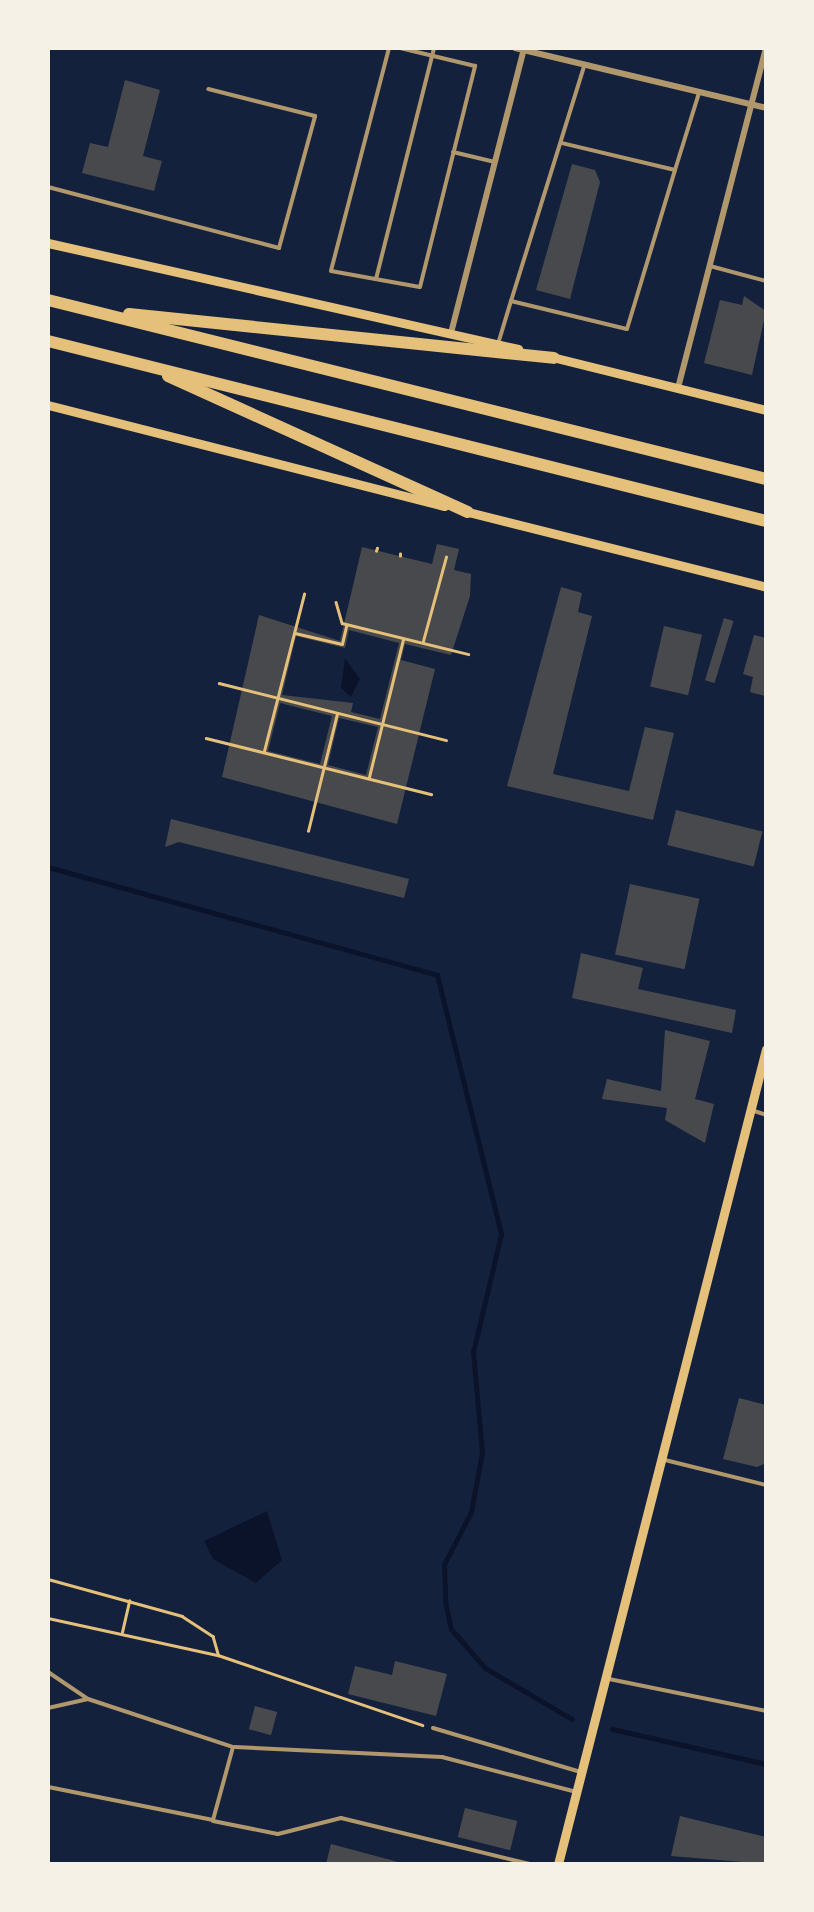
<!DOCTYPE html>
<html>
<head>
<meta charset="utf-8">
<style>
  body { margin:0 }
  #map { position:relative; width:814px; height:1912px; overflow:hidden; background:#14213d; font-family:Rubik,sans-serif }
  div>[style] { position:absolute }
  .water>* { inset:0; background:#0b132b }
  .stream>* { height:5px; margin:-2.5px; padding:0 2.5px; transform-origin:2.5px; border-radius:2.5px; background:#0b132b }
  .building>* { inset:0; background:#48494c; transform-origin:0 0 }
  .path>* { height:2.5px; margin:-1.25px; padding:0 1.25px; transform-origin:1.25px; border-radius:1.25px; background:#e5c07b }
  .service>* { height:4px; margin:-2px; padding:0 2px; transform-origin:2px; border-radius:2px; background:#b1986c }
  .minor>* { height:6px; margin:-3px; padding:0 3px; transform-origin:3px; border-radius:3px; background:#b1986c }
  .secondary>* { height:9px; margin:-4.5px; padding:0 4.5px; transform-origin:4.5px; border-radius:4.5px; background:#e5c07b }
  .motorway>* { height:12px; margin:-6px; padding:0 6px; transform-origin:6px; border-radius:6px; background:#e5c07b }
  span { translate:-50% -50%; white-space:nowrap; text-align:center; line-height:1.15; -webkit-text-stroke:9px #f6f1e7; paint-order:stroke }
  .frame { position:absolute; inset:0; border:50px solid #f6f1e7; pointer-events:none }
</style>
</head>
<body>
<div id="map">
  <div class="water">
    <div style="clip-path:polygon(345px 658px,360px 679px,351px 697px,341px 688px)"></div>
    <div style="clip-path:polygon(267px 1511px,282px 1560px,256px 1583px,213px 1559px,204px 1541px)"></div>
  </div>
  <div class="stream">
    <div style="left:48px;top:867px;width:404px;rotate:15.5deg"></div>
    <div style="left:437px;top:975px;width:267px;rotate:76.1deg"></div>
    <div style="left:501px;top:1234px;width:121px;rotate:103.3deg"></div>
    <div style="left:473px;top:1352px;width:101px;rotate:84.9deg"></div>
    <div style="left:482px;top:1453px;width:60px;rotate:100.6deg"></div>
    <div style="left:471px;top:1512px;width:59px;rotate:117.4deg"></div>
    <div style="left:444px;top:1564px;width:37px;rotate:88deg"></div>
    <div style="left:445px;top:1601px;width:29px;rotate:78deg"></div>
    <div style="left:451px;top:1629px;width:52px;rotate:48.9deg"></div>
    <div style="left:485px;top:1668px;width:101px;rotate:30.4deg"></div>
    <div style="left:612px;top:1729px;width:158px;rotate:12.8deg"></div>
  </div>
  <div class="building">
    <div style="clip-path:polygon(125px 80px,160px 90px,143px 156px,162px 161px,154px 191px,82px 173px,90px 143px,108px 147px)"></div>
    <div style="clip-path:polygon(572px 164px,595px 170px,600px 182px,570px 299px,536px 290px)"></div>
    <div style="clip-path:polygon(744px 296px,766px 311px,752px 375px,704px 363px,720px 300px,742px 305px)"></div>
    <div style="clip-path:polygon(evenodd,437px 544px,459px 549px,454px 570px,471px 574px,470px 596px,451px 655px,405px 644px,401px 660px,435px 669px,397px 824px,222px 777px,259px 615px,340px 641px,362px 547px,432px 564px,437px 544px,349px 630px,399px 643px,380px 719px,351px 712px,353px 703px,282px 695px,296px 636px,345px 648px,349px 630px,437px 544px,280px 703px,332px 716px,320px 764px,268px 751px,280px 703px,437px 544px,339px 718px,378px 727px,366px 775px,328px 765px,339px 718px)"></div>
    <div style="clip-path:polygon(561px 587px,582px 593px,578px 612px,592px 616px,553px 774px,629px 791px,645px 727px,674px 733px,653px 820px,507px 786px)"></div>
    <div style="left:724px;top:618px;width:10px;height:65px;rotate:17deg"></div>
    <div style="left:664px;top:626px;width:39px;height:62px;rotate:13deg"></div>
    <div style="clip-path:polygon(754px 635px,766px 638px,765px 696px,750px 692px,753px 677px,743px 674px)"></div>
    <div style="left:676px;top:810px;width:89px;height:36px;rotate:14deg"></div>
    <div style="clip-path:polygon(171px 819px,409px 879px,404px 898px,179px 842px,165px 847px)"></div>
    <div style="left:630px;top:884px;width:71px;height:72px;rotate:12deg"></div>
    <div style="clip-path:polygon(581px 953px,643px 968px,638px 989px,736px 1010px,732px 1033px,572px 998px)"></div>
    <div style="clip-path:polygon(665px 1030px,710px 1041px,695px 1099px,714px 1104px,705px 1143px,665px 1120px,667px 1108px,602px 1099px,607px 1079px,661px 1091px)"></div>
    <div style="clip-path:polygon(739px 1398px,766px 1405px,766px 1463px,757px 1467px,723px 1459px)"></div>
    <div style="clip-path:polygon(395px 1661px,447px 1674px,436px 1716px,348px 1694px,355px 1666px,392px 1675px)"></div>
    <div style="left:255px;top:1706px;width:23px;height:24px;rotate:15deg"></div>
    <div style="left:465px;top:1808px;width:54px;height:30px;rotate:14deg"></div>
    <div style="clip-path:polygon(680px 1816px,766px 1837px,766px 1864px,671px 1856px)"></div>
    <div style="clip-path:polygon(331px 1844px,402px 1863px,401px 1864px,326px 1864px)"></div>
  </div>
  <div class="path">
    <div style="left:376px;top:551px;width:3px;rotate:-72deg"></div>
    <div style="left:400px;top:556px;width:2px;rotate:-90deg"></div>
    <div style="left:336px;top:602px;width:22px;rotate:74deg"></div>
    <div style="left:342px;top:623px;width:130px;rotate:13.8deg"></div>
    <div style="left:295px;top:633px;width:48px;rotate:13.2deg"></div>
    <div style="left:342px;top:644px;width:18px;rotate:-77deg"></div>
    <div style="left:423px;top:641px;width:87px;rotate:-74.7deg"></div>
    <div style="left:219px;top:683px;width:234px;rotate:14.1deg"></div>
    <div style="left:206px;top:738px;width:232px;rotate:14deg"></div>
    <div style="left:264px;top:751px;width:162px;rotate:-75.7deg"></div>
    <div style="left:369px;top:777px;width:141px;rotate:-76.1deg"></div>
    <div style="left:308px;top:831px;width:121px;rotate:-76.1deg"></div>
    <div style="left:48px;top:1579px;width:139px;rotate:15.4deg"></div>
    <div style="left:182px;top:1616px;width:37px;rotate:33deg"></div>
    <div style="left:213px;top:1636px;width:19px;rotate:74deg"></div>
    <div style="left:48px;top:1618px;width:174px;rotate:12.3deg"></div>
    <div style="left:218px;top:1655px;width:216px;rotate:18.9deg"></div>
    <div style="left:122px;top:1632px;width:32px;rotate:-77deg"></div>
  </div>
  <div class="service">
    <div style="left:389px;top:48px;width:230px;rotate:104.6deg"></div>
    <div style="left:331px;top:271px;width:90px;rotate:10.2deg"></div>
    <div style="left:420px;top:287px;width:228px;rotate:-76deg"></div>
    <div style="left:475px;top:66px;width:77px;rotate:-166.5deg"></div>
    <div style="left:453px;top:152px;width:43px;rotate:13.4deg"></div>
    <div style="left:675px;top:170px;width:81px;rotate:-72.7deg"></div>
    <div style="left:48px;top:187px;width:239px;rotate:14.8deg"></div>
    <div style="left:279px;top:248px;width:137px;rotate:-74.7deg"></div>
    <div style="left:315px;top:116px;width:110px;rotate:-165.8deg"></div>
    <div style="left:710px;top:266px;width:58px;rotate:15deg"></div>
    <div style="left:376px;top:279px;width:238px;rotate:-75.9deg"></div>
    <div style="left:511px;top:301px;width:248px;rotate:-72.7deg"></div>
    <div style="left:498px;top:344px;width:45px;rotate:-73.2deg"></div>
    <div style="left:511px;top:301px;width:119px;rotate:13.6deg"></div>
    <div style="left:627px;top:329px;width:166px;rotate:-73.2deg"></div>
    <div style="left:675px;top:170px;width:116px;rotate:-166.6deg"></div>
    <div style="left:751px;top:1110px;width:16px;rotate:18deg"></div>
    <div style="left:661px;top:1459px;width:108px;rotate:13.9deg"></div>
    <div style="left:48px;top:1672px;width:48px;rotate:34deg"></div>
    <div style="left:88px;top:1699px;width:153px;rotate:18.3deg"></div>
    <div style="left:233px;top:1747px;width:76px;rotate:105.3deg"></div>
    <div style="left:213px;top:1820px;width:168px;rotate:-168.7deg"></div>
    <div style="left:609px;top:1679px;width:160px;rotate:11.5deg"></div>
    <div style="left:48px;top:1708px;width:41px;rotate:-12.7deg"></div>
    <div style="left:433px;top:1728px;width:154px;rotate:16.6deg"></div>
    <div style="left:235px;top:1747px;width:207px;rotate:2.8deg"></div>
    <div style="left:442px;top:1757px;width:138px;rotate:14.6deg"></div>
    <div style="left:213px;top:1821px;width:66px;rotate:11.3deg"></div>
    <div style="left:278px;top:1834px;width:65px;rotate:-14.3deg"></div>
    <div style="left:341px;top:1818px;width:194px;rotate:13.7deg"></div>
  </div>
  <div class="minor">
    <div style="left:515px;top:48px;width:258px;rotate:13.4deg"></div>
    <div style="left:451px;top:333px;width:294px;rotate:-75.6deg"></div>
    <div style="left:678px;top:388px;width:351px;rotate:-75.5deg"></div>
  </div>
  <div class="secondary">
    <div style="left:48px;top:243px;width:482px;rotate:12.7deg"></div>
    <div style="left:552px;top:357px;width:220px;rotate:13.9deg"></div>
    <div style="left:48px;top:405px;width:409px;rotate:14.3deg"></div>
    <div style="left:464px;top:511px;width:311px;rotate:14.1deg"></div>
    <div style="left:558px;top:1864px;width:841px;rotate:-75.68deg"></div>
  </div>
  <div class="motorway">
    <div style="left:48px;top:300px;width:740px;rotate:14deg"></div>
    <div style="left:129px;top:314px;width:427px;rotate:5.9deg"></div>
    <div style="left:48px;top:341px;width:740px;rotate:14.07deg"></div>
    <div style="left:168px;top:376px;width:329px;rotate:24.4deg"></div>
  </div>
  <div class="frame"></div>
</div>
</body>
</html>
